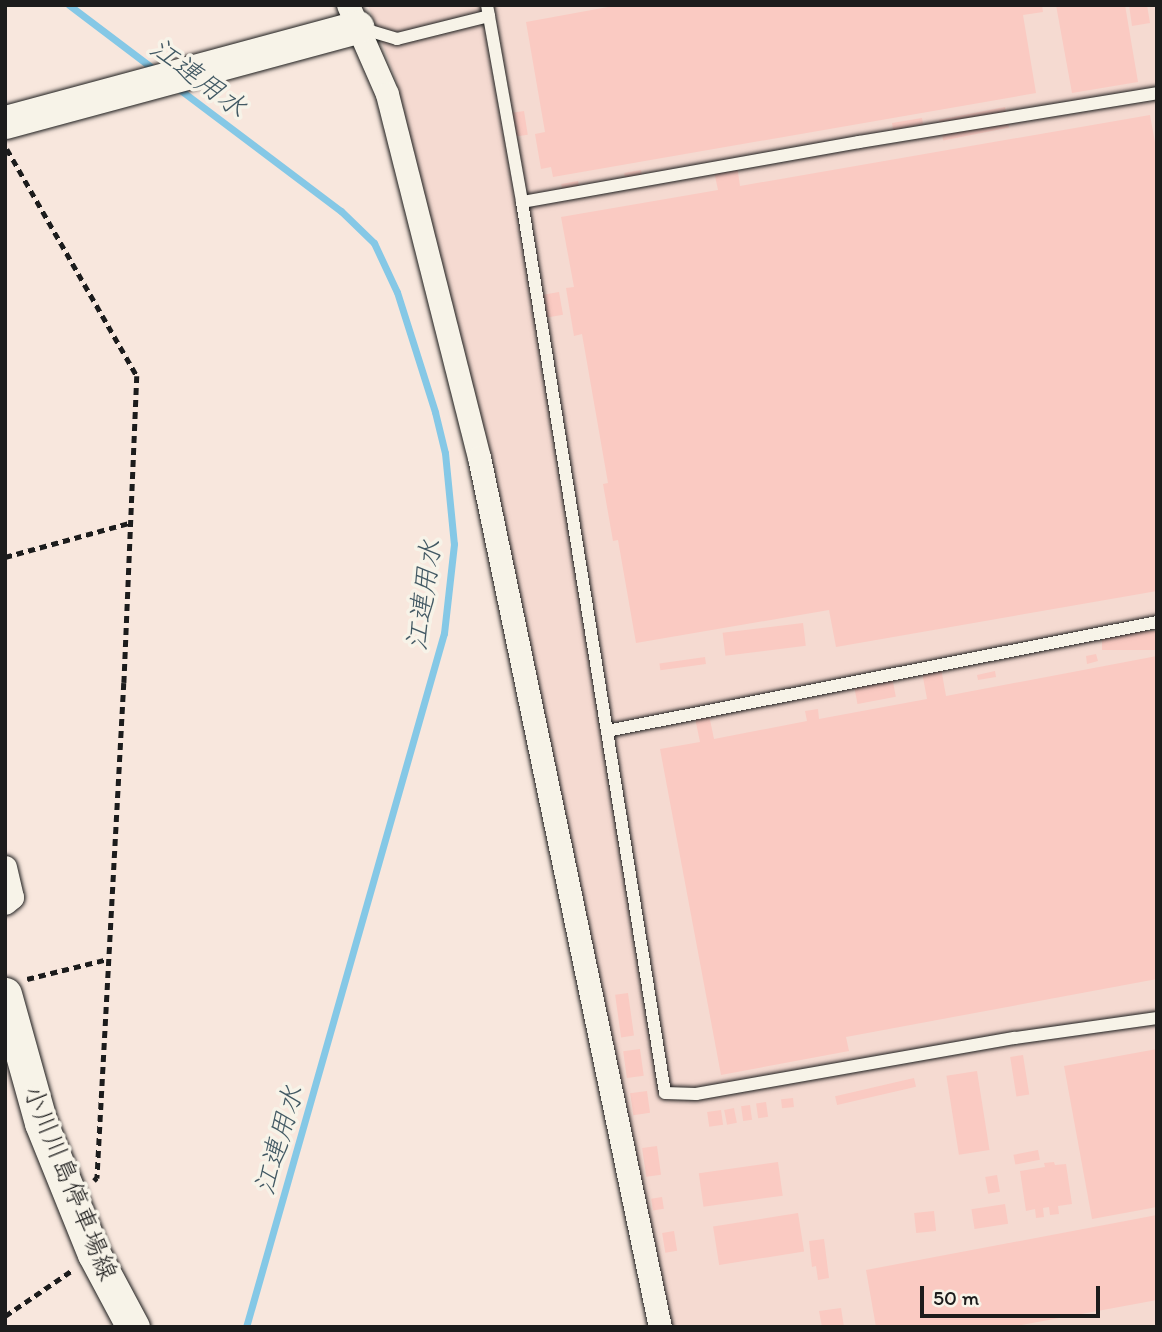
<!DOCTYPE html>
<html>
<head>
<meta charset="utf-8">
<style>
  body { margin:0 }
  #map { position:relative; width:1162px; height:1332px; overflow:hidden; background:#f8e7dd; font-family:Itim,"Klee One",sans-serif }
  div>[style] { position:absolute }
  .built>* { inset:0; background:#f5dad1 }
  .stream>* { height:7px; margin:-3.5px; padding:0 3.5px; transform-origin:3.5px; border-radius:3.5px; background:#85c8e6 }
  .building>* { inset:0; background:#facac2; transform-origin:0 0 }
  .path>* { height:4.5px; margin-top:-2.25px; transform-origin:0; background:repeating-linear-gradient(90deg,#1c1c1c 0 7px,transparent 0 12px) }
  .roads { filter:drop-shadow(0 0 2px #1c1c1c) drop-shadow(0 0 2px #1c1c1c) }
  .lane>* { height:12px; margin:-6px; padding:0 6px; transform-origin:6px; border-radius:6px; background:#f7f3e8 }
  .street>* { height:23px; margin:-11.5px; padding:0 11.5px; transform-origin:11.5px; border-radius:11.5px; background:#f7f3e8 }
  .secondary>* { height:33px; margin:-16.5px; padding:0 16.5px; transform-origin:16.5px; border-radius:16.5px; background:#f7f3e8 }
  span { translate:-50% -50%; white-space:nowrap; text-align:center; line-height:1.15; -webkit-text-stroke:7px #f7f3e8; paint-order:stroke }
  .street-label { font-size:26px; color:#1c1c1c }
  .water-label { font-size:28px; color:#415863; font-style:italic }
  .frame { position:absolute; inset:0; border:7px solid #1c1c1c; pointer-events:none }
  .scale { position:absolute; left:920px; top:1286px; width:180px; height:32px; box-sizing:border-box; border:4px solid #1c1c1c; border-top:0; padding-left:9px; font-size:21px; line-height:24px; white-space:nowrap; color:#1c1c1c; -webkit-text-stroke:5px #f7f3e8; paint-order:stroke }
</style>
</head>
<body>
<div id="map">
  <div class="built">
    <div style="clip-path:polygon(368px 5px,1157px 5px,1157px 1327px,666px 1327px,517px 592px,396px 80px)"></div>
  </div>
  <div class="stream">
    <div style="left:69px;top:5px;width:108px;rotate:37.1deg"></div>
    <div style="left:175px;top:86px;width:208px;rotate:37deg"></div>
    <div style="left:341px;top:211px;width:46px;rotate:44.1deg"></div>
    <div style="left:374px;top:243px;width:54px;rotate:64.9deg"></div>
    <div style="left:397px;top:292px;width:126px;rotate:72.4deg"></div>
    <div style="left:435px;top:412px;width:42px;rotate:76.3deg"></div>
    <div style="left:445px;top:453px;width:91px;rotate:84.4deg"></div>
    <div style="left:454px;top:544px;width:90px;rotate:96.4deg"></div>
    <div style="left:444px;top:633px;width:722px;rotate:105.92deg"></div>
  </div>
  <div class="building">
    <div style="clip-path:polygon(619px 5px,1042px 5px,1043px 12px,1023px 15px,1036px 93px,553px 177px,551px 167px,541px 169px,535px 134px,545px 132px,526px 22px)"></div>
    <div style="clip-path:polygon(1056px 5px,1125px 5px,1138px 82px,1072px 93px)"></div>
    <div style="clip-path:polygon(1129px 5px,1147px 5px,1150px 23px,1132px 26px)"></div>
    <div style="left:1005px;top:107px;width:21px;height:67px;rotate:79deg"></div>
    <div style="left:524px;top:111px;width:24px;height:15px;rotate:81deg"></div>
    <div style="clip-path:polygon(1150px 115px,1157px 153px,1157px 591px,836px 647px,829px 610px,636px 643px,618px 540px,613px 541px,603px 484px,608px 483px,582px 334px,574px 336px,566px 288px,574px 287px,561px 217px,718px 190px,712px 162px,736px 158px,740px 186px)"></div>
    <div style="clip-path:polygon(922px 118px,923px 124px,893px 130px,892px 123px)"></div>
    <div style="left:641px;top:170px;width:11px;height:17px;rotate:80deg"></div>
    <div style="left:578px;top:181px;width:11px;height:17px;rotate:80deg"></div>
    <div style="left:559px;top:292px;width:23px;height:16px;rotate:80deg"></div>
    <div style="left:803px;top:623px;width:23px;height:81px;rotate:83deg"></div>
    <div style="left:1157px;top:631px;width:19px;height:55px;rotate:90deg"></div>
    <div style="clip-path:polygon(1096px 654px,1098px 661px,1087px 664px,1086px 656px)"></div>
    <div style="clip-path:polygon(1157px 656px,1157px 979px,846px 1037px,849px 1051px,721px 1075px,660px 749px,700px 742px,694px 713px,708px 710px,714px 739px,807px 721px,805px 711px,818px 709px,819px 719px,927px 699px,922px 672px,941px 668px,946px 696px)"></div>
    <div style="left:705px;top:657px;width:7px;height:46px;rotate:82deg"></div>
    <div style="clip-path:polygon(995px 671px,996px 677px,978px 680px,977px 675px)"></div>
    <div style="left:892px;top:677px;width:20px;height:39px;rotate:79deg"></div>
    <div style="left:628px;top:993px;width:43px;height:13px;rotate:82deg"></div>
    <div style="left:640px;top:1049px;width:27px;height:17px;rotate:82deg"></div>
    <div style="clip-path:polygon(1157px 1049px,1157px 1207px,1092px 1219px,1064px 1066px)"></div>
    <div style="left:1023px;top:1055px;width:40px;height:13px;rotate:81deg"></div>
    <div style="left:977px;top:1071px;width:80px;height:31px;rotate:81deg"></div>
    <div style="left:914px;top:1078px;width:9px;height:81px;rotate:77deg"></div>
    <div style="left:647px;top:1091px;width:22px;height:17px;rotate:82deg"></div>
    <div style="left:793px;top:1098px;width:9px;height:12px;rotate:84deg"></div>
    <div style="left:766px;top:1102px;width:15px;height:10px;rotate:82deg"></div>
    <div style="left:750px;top:1105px;width:15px;height:9px;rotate:82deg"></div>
    <div style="left:734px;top:1108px;width:15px;height:10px;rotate:79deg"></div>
    <div style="left:721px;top:1110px;width:15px;height:14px;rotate:82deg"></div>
    <div style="left:657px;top:1146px;width:29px;height:15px;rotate:82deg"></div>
    <div style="left:1038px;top:1150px;width:10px;height:25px;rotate:79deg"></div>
    <div style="left:778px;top:1162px;width:34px;height:80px;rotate:82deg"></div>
    <div style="clip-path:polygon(1054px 1162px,1055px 1165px,1066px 1164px,1072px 1204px,1058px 1206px,1059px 1214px,1050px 1215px,1049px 1207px,1043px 1208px,1044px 1217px,1036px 1218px,1035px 1209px,1026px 1211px,1020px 1171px,1045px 1167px,1044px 1163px)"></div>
    <div style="left:997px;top:1175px;width:17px;height:12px;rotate:80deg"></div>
    <div style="left:662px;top:1197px;width:12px;height:11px;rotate:81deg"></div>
    <div style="left:1005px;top:1204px;width:20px;height:34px;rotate:81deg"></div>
    <div style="left:934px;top:1211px;width:20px;height:20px;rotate:84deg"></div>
    <div style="left:798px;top:1213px;width:39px;height:86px;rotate:81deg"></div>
    <div style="clip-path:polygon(1157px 1215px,1157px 1300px,1011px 1327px,876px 1327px,866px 1270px)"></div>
    <div style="left:674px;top:1231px;width:20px;height:12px;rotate:81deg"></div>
    <div style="clip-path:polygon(824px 1239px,829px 1278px,818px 1280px,816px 1266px,812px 1267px,809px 1241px)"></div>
    <div style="clip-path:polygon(841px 1308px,844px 1327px,822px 1327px,819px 1311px)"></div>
  </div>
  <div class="path">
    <div style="left:7px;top:149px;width:262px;rotate:60.2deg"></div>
    <div style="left:137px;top:376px;width:307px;rotate:92.4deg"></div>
    <div style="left:124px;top:683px;width:496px;rotate:93.1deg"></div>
    <div style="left:97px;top:1178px;width:4px;rotate:135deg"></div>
    <div style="left:5px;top:557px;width:129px;rotate:-15.3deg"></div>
    <div style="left:27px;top:979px;width:83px;rotate:-13.9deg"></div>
    <div style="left:5px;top:1316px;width:80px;rotate:-34.3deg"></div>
  </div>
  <div class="roads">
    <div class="lane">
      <div style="left:487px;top:5px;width:200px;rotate:79.9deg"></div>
      <div style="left:522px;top:202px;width:902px;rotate:80.88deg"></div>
      <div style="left:665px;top:1093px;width:31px;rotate:2deg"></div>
      <div style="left:696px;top:1094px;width:324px;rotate:-10deg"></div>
      <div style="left:1015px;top:1038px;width:143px;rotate:-8deg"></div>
      <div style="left:357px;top:27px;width:42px;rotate:16.7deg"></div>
      <div style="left:397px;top:39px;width:95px;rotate:-14deg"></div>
      <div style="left:522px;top:202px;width:342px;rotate:-10.1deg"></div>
      <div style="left:859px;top:142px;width:302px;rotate:-9.3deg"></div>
      <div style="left:607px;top:731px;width:561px;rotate:-11.21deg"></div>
    </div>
    <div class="street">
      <div style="left:348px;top:5px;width:97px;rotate:66.3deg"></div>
      <div style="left:387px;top:94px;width:374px;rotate:75.8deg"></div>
      <div style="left:479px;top:457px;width:889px;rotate:78.25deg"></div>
      <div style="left:5px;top:867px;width:31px;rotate:77deg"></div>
      <div style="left:12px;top:897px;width:9px;rotate:139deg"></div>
    </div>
    <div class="secondary">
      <div style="left:5px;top:122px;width:365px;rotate:-15.1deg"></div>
      <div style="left:5px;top:994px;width:134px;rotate:74.4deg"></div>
      <div style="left:41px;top:1123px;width:141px;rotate:68deg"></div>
      <div style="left:94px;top:1254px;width:83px;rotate:61.9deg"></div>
    </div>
  </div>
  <div class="street-label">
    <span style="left:70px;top:1183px;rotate:68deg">小川川島停車場線</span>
  </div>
  <div class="water-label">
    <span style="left:199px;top:77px;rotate:37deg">江連用水</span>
    <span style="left:423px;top:595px;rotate:-82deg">江連用水</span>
    <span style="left:278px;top:1140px;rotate:-74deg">江連用水</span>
  </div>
  <div class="frame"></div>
  <div class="scale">50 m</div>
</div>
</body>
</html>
